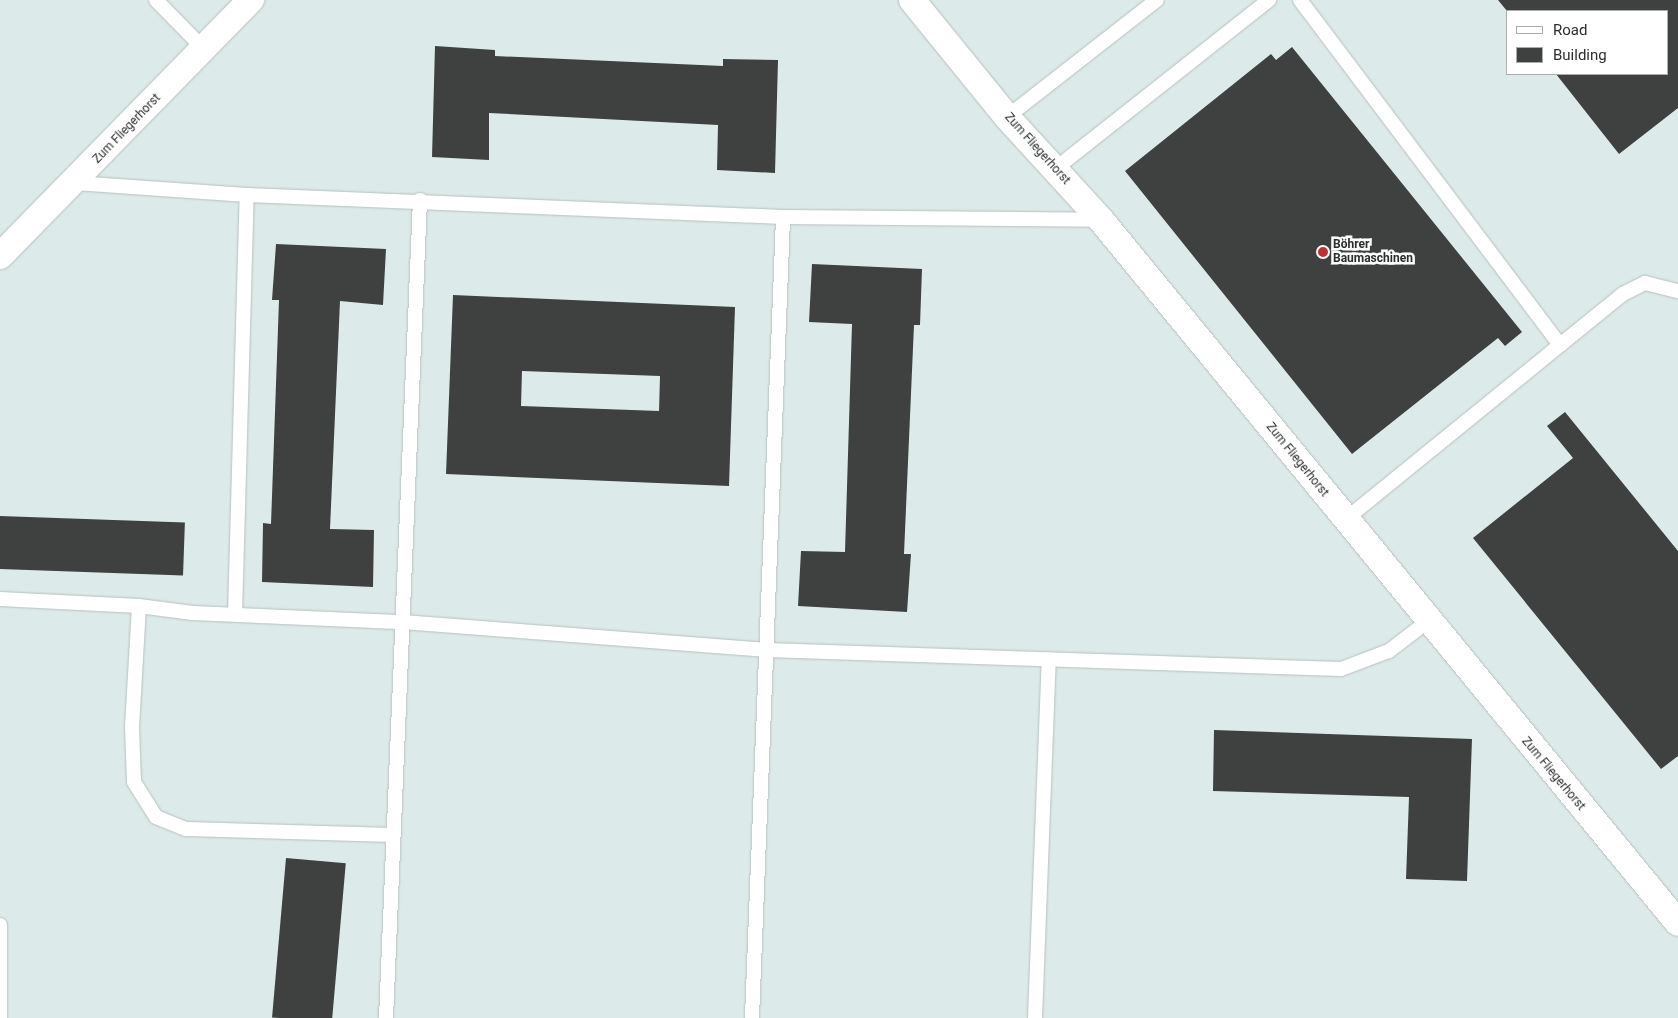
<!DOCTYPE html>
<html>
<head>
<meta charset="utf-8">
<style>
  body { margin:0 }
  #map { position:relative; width:1678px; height:1018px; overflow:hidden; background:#f0f6f5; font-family:Roboto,sans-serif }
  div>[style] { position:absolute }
  .built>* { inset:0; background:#dcebe9 }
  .building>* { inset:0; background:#3e413f; transform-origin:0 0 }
  .roads { filter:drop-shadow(0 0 1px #bac0bf) drop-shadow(0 0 1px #bac0bf) }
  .service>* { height:14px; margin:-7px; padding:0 7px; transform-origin:7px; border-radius:7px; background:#fff }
  .minor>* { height:26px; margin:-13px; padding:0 13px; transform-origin:13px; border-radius:13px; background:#fff }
  .dots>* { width:14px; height:14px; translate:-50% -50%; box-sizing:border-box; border:2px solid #fff; border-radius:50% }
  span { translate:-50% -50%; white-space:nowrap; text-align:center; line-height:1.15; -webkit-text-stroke:5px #fff; paint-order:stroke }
  .street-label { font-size:12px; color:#2b2d2d }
  .poi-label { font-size:12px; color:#2b2d2d; font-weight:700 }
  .left { translate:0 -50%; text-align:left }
  .legend { position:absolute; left:1506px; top:10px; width:162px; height:65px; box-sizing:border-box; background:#fff; border:1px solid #aaabab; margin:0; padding:6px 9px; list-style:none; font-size:15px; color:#2b2d2d }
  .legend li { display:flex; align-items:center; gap:10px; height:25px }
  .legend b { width:25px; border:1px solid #aaabab }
</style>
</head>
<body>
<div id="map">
  <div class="built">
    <div style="clip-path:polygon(evenodd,0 0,1678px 0,1678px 1018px,0 1018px,0 0,1507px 11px,1667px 11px,1667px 74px,1507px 74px,1507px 11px)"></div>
  </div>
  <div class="building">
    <div style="clip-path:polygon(1498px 0,1678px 0,1678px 108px,1619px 154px,1556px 74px,1667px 74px,1667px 11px,1507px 11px)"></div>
    <div style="clip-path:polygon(435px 46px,495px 50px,495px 56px,723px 66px,723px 59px,778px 60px,775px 173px,717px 170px,718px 125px,489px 113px,489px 160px,432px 157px)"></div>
    <div style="clip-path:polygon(1292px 47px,1522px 332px,1505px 346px,1498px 338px,1352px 454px,1125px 171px,1271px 54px,1276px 60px)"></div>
    <div style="clip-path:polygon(276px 244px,386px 249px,383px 305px,340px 301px,330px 529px,374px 530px,373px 587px,262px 582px,263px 523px,271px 524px,279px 300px,272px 300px)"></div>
    <div style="clip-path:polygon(812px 264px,922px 269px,920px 325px,914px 325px,904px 554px,911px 554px,907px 612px,798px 606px,801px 551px,845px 552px,852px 324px,809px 322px)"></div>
    <div style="clip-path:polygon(evenodd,453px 295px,735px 307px,729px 486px,446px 474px,453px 295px,522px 371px,660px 376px,659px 411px,521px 406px,522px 371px)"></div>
    <div style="clip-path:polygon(1565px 412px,1678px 551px,1678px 756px,1661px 769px,1473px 538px,1573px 458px,1547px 426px)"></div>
    <div style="left:0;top:516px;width:185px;height:53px;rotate:2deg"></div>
    <div style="clip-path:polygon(1214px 730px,1472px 739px,1467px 881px,1406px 879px,1409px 797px,1213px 791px)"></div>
    <div style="left:286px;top:858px;width:60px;height:160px;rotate:5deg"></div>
  </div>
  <div class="roads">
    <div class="service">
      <div style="left:156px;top:0;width:69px;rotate:45.6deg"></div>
      <div style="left:1300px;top:0;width:432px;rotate:53deg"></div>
      <div style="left:1007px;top:117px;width:190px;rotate:-38deg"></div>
      <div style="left:1055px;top:169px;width:273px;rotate:-38.3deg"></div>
      <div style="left:75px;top:183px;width:172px;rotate:4deg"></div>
      <div style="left:247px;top:195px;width:536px;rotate:2.35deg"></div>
      <div style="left:783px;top:217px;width:318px;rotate:0.5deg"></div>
      <div style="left:1346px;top:519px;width:357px;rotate:-39.1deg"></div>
      <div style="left:1623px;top:294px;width:25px;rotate:-27deg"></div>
      <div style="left:1645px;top:283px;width:34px;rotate:14deg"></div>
      <div style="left:0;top:599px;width:139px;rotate:2.9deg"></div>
      <div style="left:139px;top:606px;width:54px;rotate:7.4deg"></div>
      <div style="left:193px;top:613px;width:210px;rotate:2.5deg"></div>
      <div style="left:403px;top:622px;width:365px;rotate:4.4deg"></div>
      <div style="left:767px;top:650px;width:574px;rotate:1.9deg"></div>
      <div style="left:1341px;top:669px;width:51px;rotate:-20.6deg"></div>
      <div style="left:1389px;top:651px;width:49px;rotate:-37.6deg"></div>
      <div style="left:139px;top:606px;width:121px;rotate:93.3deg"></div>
      <div style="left:132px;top:727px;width:55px;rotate:87.9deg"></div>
      <div style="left:134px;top:782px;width:41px;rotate:57.8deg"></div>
      <div style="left:156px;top:817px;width:32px;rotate:22deg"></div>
      <div style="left:186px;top:829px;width:207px;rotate:1.7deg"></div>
      <div style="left:235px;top:614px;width:419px;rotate:-88.4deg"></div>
      <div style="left:0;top:925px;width:93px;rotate:90deg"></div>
      <div style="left:386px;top:1018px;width:819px;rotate:-87.62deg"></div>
      <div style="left:752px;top:1018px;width:802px;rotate:-87.78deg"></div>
      <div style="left:1035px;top:1018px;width:359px;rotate:-87.8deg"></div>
    </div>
    <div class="minor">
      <div style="left:912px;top:0;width:151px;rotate:50.9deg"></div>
      <div style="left:1007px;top:117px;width:139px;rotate:47.6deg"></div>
      <div style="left:1101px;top:220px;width:909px;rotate:50.62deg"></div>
      <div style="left:0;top:256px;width:359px;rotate:-45.6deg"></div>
    </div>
  </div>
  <div class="dots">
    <div style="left:1323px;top:252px;background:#bf3035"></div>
  </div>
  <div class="street-label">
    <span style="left:127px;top:129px;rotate:-46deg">Zum Fliegerhorst</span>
    <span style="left:1037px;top:149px;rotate:48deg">Zum Fliegerhorst</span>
    <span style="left:1297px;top:460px;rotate:51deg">Zum Fliegerhorst</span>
    <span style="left:1553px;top:774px;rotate:50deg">Zum Fliegerhorst</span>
  </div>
  <div class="poi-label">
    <span class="left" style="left:1333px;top:252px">Böhrer<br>Baumaschinen</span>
  </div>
  <ul class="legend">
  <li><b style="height:6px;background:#fff"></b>Road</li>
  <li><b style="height:14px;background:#3e413f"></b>Building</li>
  </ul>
</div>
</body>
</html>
